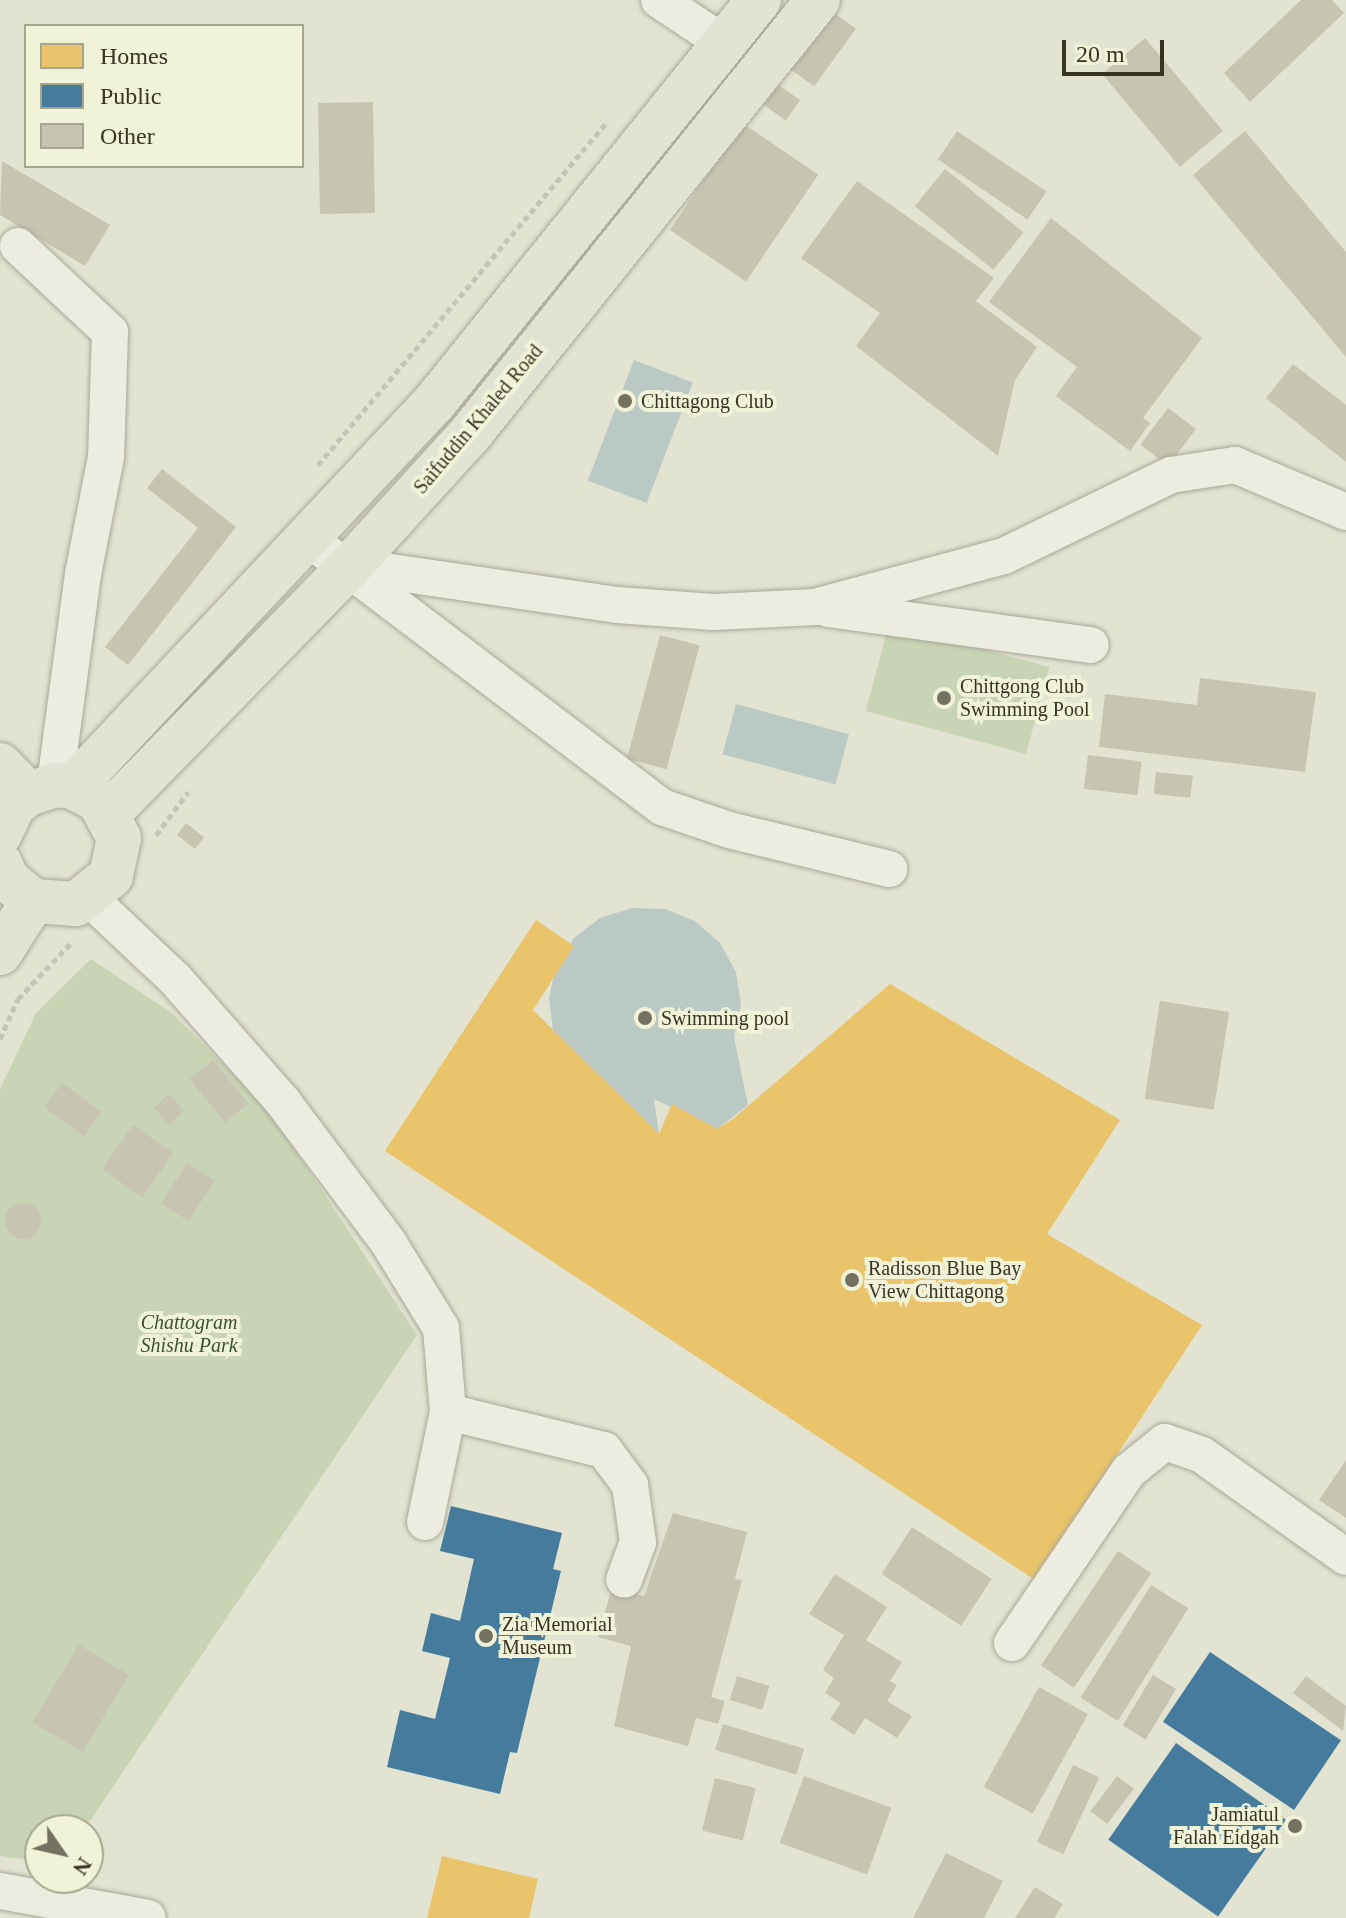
<!DOCTYPE html>
<html>
<head>
<meta charset="utf-8">
<style>
  body { margin:0 }
  #map { position:relative; width:1346px; height:1918px; overflow:hidden; background:#e3e3d2; font-family:Georgia,serif }
  div>[style] { position:absolute }
  .green>* { inset:0; background:#c9d4b5; transform-origin:0 0 }
  .water>* { inset:0; background:#bbc9c5; transform-origin:0 0 }
  .homes>* { inset:0; background:#e9c46a }
  .public>* { inset:0; background:#457b9d; transform-origin:0 0 }
  .building>* { inset:0; background:#c7c4b2; transform-origin:0 0 }
  .round { border-radius:50% }
  .path>* { height:5px; margin-top:-2.5px; transform-origin:0; background:repeating-linear-gradient(90deg,#c4c4b8 0 6px,transparent 0 10px) }
  .roads { filter:drop-shadow(0 0 2px #a9a89a) drop-shadow(0 0 2px #a9a89a) }
  .minor>* { height:36px; margin:-18px; padding:0 18px; transform-origin:18px; border-radius:18px; background:#ecece1 }
  .major>* { height:44px; margin:-22px; padding:0 22px; transform-origin:22px; border-radius:22px; background:#e2e3d4 }
  .dots>* { width:22px; height:22px; translate:-50% -50%; box-sizing:border-box; border:4px solid #f1f3d9; border-radius:50% }
  span { translate:-50% -50%; white-space:nowrap; text-align:center; line-height:1.15; -webkit-text-stroke:8px #f1f3d9; paint-order:stroke }
  .poi-label { font-size:20px; color:#383422 }
  .left { translate:0 -50%; text-align:left }
  .right { translate:-100% -50%; text-align:right }
  .street-label { font-size:20px; color:#383422 }
  .park-label { font-size:20px; color:#3a522a; font-style:italic }
  .legend { position:absolute; left:24px; top:24px; width:280px; height:144px; box-sizing:border-box; background:#f1f3d9; border:2px solid #a7a790; margin:0; padding:10px 14px; list-style:none; font-size:24px; color:#383422 }
  .legend li { display:flex; align-items:center; gap:16px; height:40px }
  .legend b { width:40px; border:2px solid #a7a790 }
  .north { position:absolute; left:24px; top:1814px; width:80px; height:80px; box-sizing:border-box; background:#f1f3d9; border:2px solid #a7a790; border-radius:50%; rotate:124deg; font-size:22px; font-weight:700; line-height:32px; text-align:center; color:#383422 }
  .north::after { content:''; display:block; margin:auto; width:28px; height:36px; background:#747160; clip-path:polygon(50% 0,100% 100%,50% 72%,0 100%) }
  .scale { position:absolute; left:1062px; top:40px; width:102px; height:36px; box-sizing:border-box; border:4px solid #383422; border-top:0; padding-left:10px; font-size:24px; line-height:28px; white-space:nowrap; color:#383422; -webkit-text-stroke:6px #f1f3d9; paint-order:stroke }
</style>
</head>
<body>
<div id="map">
  <div class="green">
    <div style="left:889px;top:624px;width:166px;height:90px;rotate:15deg"></div>
    <div style="clip-path:polygon(91px 959px,173px 1014px,269px 1110px,417px 1335px,84px 1830px,40px 1830px,40px 1861px,0 1856px,0 1089px,36px 1013px)"></div>
  </div>
  <div class="water">
    <div style="left:634px;top:360px;width:63px;height:129px;rotate:21deg"></div>
    <div style="left:736px;top:704px;width:117px;height:52px;rotate:15deg"></div>
    <div style="clip-path:polygon(632px 908px,665px 909px,695px 921px,720px 943px,736px 972px,741px 1005px,734px 1037px,748px 1105px,717px 1129px,654px 1099px,659px 1134px,553px 1031px,549px 998px,556px 966px,574px 938px,600px 918px)"></div>
  </div>
  <div class="homes">
    <div style="clip-path:polygon(536px 920px,574px 946px,533px 1010px,659px 1134px,672px 1104px,717px 1129px,734px 1118px,890px 984px,1120px 1120px,1047px 1234px,1202px 1325px,1035px 1580px,385px 1151px)"></div>
    <div style="clip-path:polygon(442px 1856px,538px 1879px,529px 1918px,427px 1918px)"></div>
  </div>
  <div class="public">
    <div style="clip-path:polygon(451px 1506px,562px 1533px,553px 1569px,561px 1571px,517px 1753px,510px 1752px,500px 1794px,387px 1767px,400px 1710px,435px 1719px,450px 1658px,422px 1651px,431px 1613px,460px 1621px,474px 1559px,440px 1551px)"></div>
    <div style="left:1210px;top:1652px;width:158px;height:84px;rotate:34deg"></div>
    <div style="left:1176px;top:1743px;width:134px;height:118px;rotate:35deg"></div>
  </div>
  <div class="building">
    <div style="clip-path:polygon(1301px 0,1332px 0,1344px 13px,1250px 102px,1224px 73px)"></div>
    <div style="left:830px;top:10px;width:32px;height:71px;rotate:36deg"></div>
    <div style="left:1145px;top:38px;width:121px;height:56px;rotate:50deg"></div>
    <div style="left:773px;top:81px;width:33px;height:25px;rotate:35deg"></div>
    <div style="left:373px;top:102px;width:111px;height:55px;rotate:89deg"></div>
    <div style="left:742px;top:123px;width:92px;height:129px;rotate:34deg"></div>
    <div style="left:957px;top:131px;width:108px;height:34px;rotate:34deg"></div>
    <div style="clip-path:polygon(1245px 131px,1346px 252px,1346px 357px,1193px 175px)"></div>
    <div style="clip-path:polygon(2px 161px,110px 225px,85px 266px,0 215px)"></div>
    <div style="left:945px;top:169px;width:101px;height:48px;rotate:39deg"></div>
    <div style="clip-path:polygon(857px 181px,994px 278px,976px 301px,1037px 347px,1015px 380px,998px 456px,856px 346px,880px 313px,801px 258px)"></div>
    <div style="clip-path:polygon(1051px 218px,1202px 338px,1143px 418px,1150px 423px,1130px 451px,1056px 396px,1077px 367px,989px 302px)"></div>
    <div style="clip-path:polygon(1293px 364px,1346px 405px,1346px 462px,1266px 398px)"></div>
    <div style="left:1168px;top:408px;width:35px;height:46px;rotate:37deg"></div>
    <div style="clip-path:polygon(162px 469px,236px 527px,128px 665px,105px 647px,198px 528px,147px 488px)"></div>
    <div style="left:660px;top:635px;width:41px;height:128px;rotate:15deg"></div>
    <div style="clip-path:polygon(1200px 678px,1316px 692px,1305px 772px,1099px 747px,1105px 694px,1197px 705px)"></div>
    <div style="left:1088px;top:755px;width:54px;height:34px;rotate:7deg"></div>
    <div style="left:1156px;top:772px;width:37px;height:22px;rotate:6deg"></div>
    <div style="left:186px;top:823px;width:23px;height:15px;rotate:38deg"></div>
    <div style="left:1160px;top:1001px;width:70px;height:99px;rotate:9deg"></div>
    <div style="left:213px;top:1060px;width:56px;height:30px;rotate:51deg"></div>
    <div style="left:62px;top:1083px;width:49px;height:30px;rotate:36deg"></div>
    <div style="left:169px;top:1094px;width:23px;height:20px;rotate:49deg"></div>
    <div style="left:133px;top:1125px;width:49px;height:54px;rotate:35deg"></div>
    <div style="left:187px;top:1163px;width:33px;height:48px;rotate:33deg"></div>
    <div class="round" style="left:5px;top:1203px;width:36px;height:36px"></div>
    <div style="clip-path:polygon(1346px 1460px,1346px 1518px,1319px 1500px)"></div>
    <div style="clip-path:polygon(673px 1513px,747px 1532px,735px 1579px,742px 1580px,711px 1697px,725px 1701px,718px 1724px,696px 1718px,688px 1746px,614px 1726px,631px 1646px,598px 1637px,612px 1587px,644px 1596px)"></div>
    <div style="left:912px;top:1527px;width:95px;height:56px;rotate:33deg"></div>
    <div style="left:1118px;top:1551px;width:40px;height:138px;rotate:34deg"></div>
    <div style="clip-path:polygon(835px 1574px,887px 1607px,866px 1640px,902px 1662px,890px 1681px,897px 1685px,887px 1701px,912px 1716px,897px 1738px,865px 1718px,854px 1735px,830px 1719px,841px 1703px,825px 1693px,834px 1678px,823px 1670px,844px 1635px,809px 1614px)"></div>
    <div style="left:1151px;top:1585px;width:44px;height:133px;rotate:32deg"></div>
    <div style="left:79px;top:1645px;width:58px;height:90px;rotate:31deg"></div>
    <div style="left:1153px;top:1675px;width:27px;height:59px;rotate:31deg"></div>
    <div style="left:737px;top:1676px;width:34px;height:25px;rotate:17deg"></div>
    <div style="clip-path:polygon(1306px 1676px,1346px 1706px,1343px 1731px,1293px 1693px)"></div>
    <div style="left:1039px;top:1687px;width:56px;height:114px;rotate:29deg"></div>
    <div style="left:723px;top:1724px;width:85px;height:27px;rotate:17deg"></div>
    <div style="left:1073px;top:1765px;width:29px;height:85px;rotate:25deg"></div>
    <div style="left:804px;top:1776px;width:93px;height:71px;rotate:20deg"></div>
    <div style="left:1117px;top:1776px;width:21px;height:44px;rotate:37deg"></div>
    <div style="left:715px;top:1778px;width:42px;height:54px;rotate:14deg"></div>
    <div style="clip-path:polygon(946px 1853px,1003px 1881px,984px 1918px,913px 1918px)"></div>
    <div style="clip-path:polygon(1035px 1887px,1063px 1904px,1054px 1918px,1015px 1918px)"></div>
  </div>
  <div class="path">
    <div style="left:318px;top:465px;width:450px;rotate:-49.9deg"></div>
    <div style="left:156px;top:835px;width:54px;rotate:-53.3deg"></div>
    <div style="left:0;top:1039px;width:44px;rotate:-65.8deg"></div>
    <div style="left:18px;top:999px;width:77px;rotate:-46.6deg"></div>
  </div>
  <div class="roads">
    <div class="minor">
      <div style="left:659px;top:0;width:78px;rotate:33.5deg"></div>
      <div style="left:18px;top:246px;width:126px;rotate:43.1deg"></div>
      <div style="left:110px;top:332px;width:125px;rotate:91.8deg"></div>
      <div style="left:106px;top:457px;width:119px;rotate:101.1deg"></div>
      <div style="left:83px;top:574px;width:213px;rotate:97.6deg"></div>
      <div style="left:310px;top:540px;width:442px;rotate:37.2deg"></div>
      <div style="left:662px;top:807px;width:71px;rotate:18.9deg"></div>
      <div style="left:729px;top:830px;width:165px;rotate:13.7deg"></div>
      <div style="left:350px;top:566px;width:270px;rotate:8.3deg"></div>
      <div style="left:617px;top:605px;width:97px;rotate:4.1deg"></div>
      <div style="left:714px;top:612px;width:101px;rotate:-2.8deg"></div>
      <div style="left:815px;top:607px;width:196px;rotate:-15.1deg"></div>
      <div style="left:1004px;top:556px;width:186px;rotate:-25.9deg"></div>
      <div style="left:1171px;top:475px;width:65px;rotate:-8.9deg"></div>
      <div style="left:1235px;top:465px;width:121px;rotate:22.9deg"></div>
      <div style="left:828px;top:609px;width:265px;rotate:7.8deg"></div>
      <div style="left:89px;top:898px;width:118px;rotate:43.3deg"></div>
      <div style="left:175px;top:979px;width:164px;rotate:48.7deg"></div>
      <div style="left:283px;top:1102px;width:175px;rotate:53.1deg"></div>
      <div style="left:388px;top:1242px;width:101px;rotate:58.4deg"></div>
      <div style="left:441px;top:1328px;width:84px;rotate:85.2deg"></div>
      <div style="left:448px;top:1412px;width:161px;rotate:13.7deg"></div>
      <div style="left:604px;top:1450px;width:44px;rotate:53.4deg"></div>
      <div style="left:630px;top:1485px;width:58px;rotate:82deg"></div>
      <div style="left:638px;top:1542px;width:40px;rotate:110.2deg"></div>
      <div style="left:425px;top:1522px;width:112px;rotate:-78.2deg"></div>
      <div style="left:1012px;top:1643px;width:208px;rotate:-55.8deg"></div>
      <div style="left:1129px;top:1471px;width:46px;rotate:-38.9deg"></div>
      <div style="left:1165px;top:1442px;width:39px;rotate:19deg"></div>
      <div style="left:1202px;top:1455px;width:176px;rotate:35.3deg"></div>
      <div style="left:0;top:1891px;width:150px;rotate:10.3deg"></div>
    </div>
    <div class="major">
      <div style="left:0;top:765px;width:40px;rotate:46deg"></div>
      <div style="left:73px;top:787px;width:527px;rotate:-46.77deg"></div>
      <div style="left:434px;top:403px;width:518px;rotate:-51.12deg"></div>
      <div style="left:109px;top:813px;width:345px;rotate:-45.7deg"></div>
      <div style="left:350px;top:566px;width:180px;rotate:-47.7deg"></div>
      <div style="left:471px;top:433px;width:555px;rotate:-51.29deg"></div>
      <div style="left:0;top:834px;width:31px;rotate:-65deg"></div>
      <div style="left:13px;top:806px;width:19px;rotate:-39deg"></div>
      <div style="left:28px;top:794px;width:28px;rotate:-18deg"></div>
      <div style="left:55px;top:785px;width:18px;rotate:6deg"></div>
      <div style="left:73px;top:787px;width:30px;rotate:28deg"></div>
      <div style="left:99px;top:801px;width:42px;rotate:61.6deg"></div>
      <div style="left:119px;top:838px;width:39px;rotate:102deg"></div>
      <div style="left:111px;top:876px;width:45px;rotate:141.3deg"></div>
      <div style="left:76px;top:904px;width:43px;rotate:-176deg"></div>
      <div style="left:33px;top:901px;width:34px;rotate:-140deg"></div>
      <div style="left:7px;top:879px;width:17px;rotate:-114deg"></div>
      <div style="left:0;top:953px;width:62px;rotate:-57.6deg"></div>
    </div>
  </div>
  <div class="dots">
    <div style="left:625px;top:401px;background:#747160"></div>
    <div style="left:944px;top:698px;background:#747160"></div>
    <div style="left:645px;top:1018px;background:#747160"></div>
    <div style="left:852px;top:1280px;background:#747160"></div>
    <div style="left:486px;top:1636px;background:#747160"></div>
    <div style="left:1295px;top:1826px;background:#747160"></div>
  </div>
  <div class="poi-label">
    <span class="left" style="left:641px;top:401px">Chittagong Club</span>
    <span class="left" style="left:960px;top:698px">Chittgong Club<br>Swimming Pool</span>
    <span class="left" style="left:661px;top:1018px">Swimming pool</span>
    <span class="left" style="left:868px;top:1280px">Radisson Blue Bay<br>View Chittagong</span>
    <span class="left" style="left:502px;top:1636px">Zia Memorial<br>Museum</span>
    <span class="right" style="left:1279px;top:1826px">Jamiatul<br>Falah Eidgah</span>
  </div>
  <div class="street-label">
    <span style="left:478px;top:419px;rotate:-50deg">Saifuddin Khaled Road</span>
  </div>
  <div class="park-label">
    <span style="left:189px;top:1334px">Chattogram<br>Shishu Park</span>
  </div>
  <ul class="legend">
  <li><b style="height:22px;background:#e9c46a"></b>Homes</li>
  <li><b style="height:22px;background:#457b9d"></b>Public</li>
  <li><b style="height:22px;background:#c7c4b2"></b>Other</li>
  </ul>
  <div class="north">N</div>
  <div class="scale">20 m</div>
</div>
</body>
</html>
